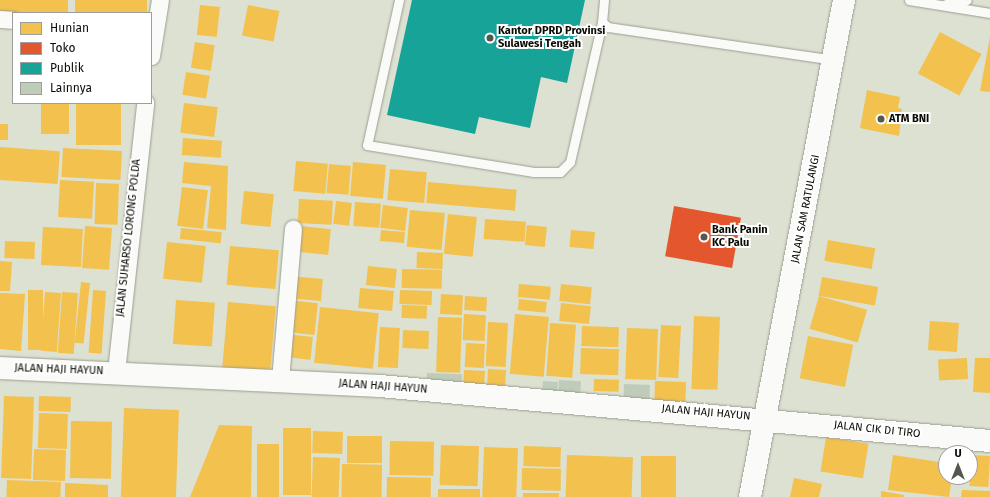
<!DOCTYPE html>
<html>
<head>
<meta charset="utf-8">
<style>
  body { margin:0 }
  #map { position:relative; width:990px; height:497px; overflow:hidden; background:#dce1d1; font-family:"Fira Sans",sans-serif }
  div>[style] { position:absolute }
  .homes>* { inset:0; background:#f2c14e; transform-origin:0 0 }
  .shops>* { inset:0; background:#e4572e; transform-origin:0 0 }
  .public>* { inset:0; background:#17a398 }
  .building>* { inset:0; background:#c0ccba; transform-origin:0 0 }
  .roads { filter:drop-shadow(0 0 1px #9a9e92) drop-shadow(0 0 1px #9a9e92) }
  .service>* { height:9px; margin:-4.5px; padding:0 4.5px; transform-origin:4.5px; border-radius:4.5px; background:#fafaf8 }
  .minor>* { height:17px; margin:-8.5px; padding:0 8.5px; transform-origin:8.5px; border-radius:8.5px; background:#fafaf8 }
  .tertiary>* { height:22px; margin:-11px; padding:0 11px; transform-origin:11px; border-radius:11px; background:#fafaf8 }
  .trunk>* { height:22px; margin:-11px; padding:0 11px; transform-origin:11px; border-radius:11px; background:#fafaf8 }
  .dots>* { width:11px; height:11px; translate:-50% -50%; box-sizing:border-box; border:2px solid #fff; border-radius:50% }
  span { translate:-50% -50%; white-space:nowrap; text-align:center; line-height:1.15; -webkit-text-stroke:4px #fff; paint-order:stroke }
  .poi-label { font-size:11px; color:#0a0c04; font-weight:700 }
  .left { translate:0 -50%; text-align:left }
  .street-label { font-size:11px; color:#0a0c04 }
  .legend { position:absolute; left:12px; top:12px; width:140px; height:92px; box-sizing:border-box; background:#fff; border:1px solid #9d9e9b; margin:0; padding:5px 7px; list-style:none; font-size:12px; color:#0a0c04 }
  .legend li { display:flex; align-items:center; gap:8px; height:20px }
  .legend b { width:20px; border:1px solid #9d9e9b }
  .north { position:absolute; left:938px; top:445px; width:40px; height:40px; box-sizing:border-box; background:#fff; border:1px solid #9d9e9b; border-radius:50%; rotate:0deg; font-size:11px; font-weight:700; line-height:16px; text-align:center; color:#0a0c04 }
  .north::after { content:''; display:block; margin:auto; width:14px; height:18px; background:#54574c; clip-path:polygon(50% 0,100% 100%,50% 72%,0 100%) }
</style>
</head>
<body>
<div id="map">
  <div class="homes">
    <div style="left:0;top:0;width:68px;height:12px"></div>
    <div style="left:75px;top:0;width:72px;height:13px"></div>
    <div style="left:200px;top:5px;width:20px;height:30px;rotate:6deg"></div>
    <div style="left:248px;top:5px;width:32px;height:31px;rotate:11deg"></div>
    <div style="left:940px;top:32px;width:47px;height:47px;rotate:28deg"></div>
    <div style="clip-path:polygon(990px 37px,990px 92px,980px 91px)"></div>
    <div style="left:195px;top:42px;width:20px;height:26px;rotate:9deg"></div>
    <div style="left:186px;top:72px;width:24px;height:23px;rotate:9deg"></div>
    <div style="clip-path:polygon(867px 90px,900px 97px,898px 108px,902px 109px,899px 136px,860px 128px)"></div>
    <div style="left:41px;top:103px;width:28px;height:31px"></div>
    <div style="left:76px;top:103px;width:45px;height:42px"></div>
    <div style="left:184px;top:103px;width:34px;height:30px;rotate:7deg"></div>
    <div style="left:0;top:124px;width:8px;height:16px"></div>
    <div style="left:183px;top:138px;width:39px;height:17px;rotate:4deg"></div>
    <div style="left:0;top:147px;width:60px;height:33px;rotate:4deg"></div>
    <div style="left:63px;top:148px;width:59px;height:29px;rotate:3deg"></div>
    <div style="left:296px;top:161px;width:32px;height:30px;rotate:5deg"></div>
    <div style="clip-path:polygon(184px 162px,228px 166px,226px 230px,207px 228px,211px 186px,182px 183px)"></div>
    <div style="left:353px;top:162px;width:33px;height:34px;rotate:5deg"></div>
    <div style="left:329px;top:164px;width:22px;height:29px;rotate:5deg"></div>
    <div style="left:390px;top:169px;width:37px;height:31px;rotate:5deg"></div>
    <div style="left:60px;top:180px;width:34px;height:37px;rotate:3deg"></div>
    <div style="left:428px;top:182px;width:89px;height:21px;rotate:5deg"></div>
    <div style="left:96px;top:183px;width:23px;height:41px;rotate:2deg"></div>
    <div style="left:182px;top:187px;width:26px;height:39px;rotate:7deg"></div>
    <div style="left:244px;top:191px;width:30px;height:33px;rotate:6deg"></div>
    <div style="left:299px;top:199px;width:34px;height:24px;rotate:3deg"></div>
    <div style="left:336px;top:201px;width:16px;height:23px;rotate:7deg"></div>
    <div style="left:355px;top:202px;width:26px;height:24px;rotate:4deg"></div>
    <div style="left:383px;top:205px;width:25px;height:23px;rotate:7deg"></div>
    <div style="left:410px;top:210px;width:35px;height:37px;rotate:5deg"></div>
    <div style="left:448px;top:214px;width:29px;height:40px;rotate:6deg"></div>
    <div style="left:485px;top:219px;width:41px;height:20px;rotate:4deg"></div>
    <div style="left:527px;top:225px;width:20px;height:20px;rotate:6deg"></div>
    <div style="left:85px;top:226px;width:27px;height:42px;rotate:4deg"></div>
    <div style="left:301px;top:226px;width:30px;height:26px;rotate:6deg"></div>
    <div style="left:43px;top:227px;width:40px;height:38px;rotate:3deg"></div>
    <div style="left:181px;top:228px;width:41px;height:11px;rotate:6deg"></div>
    <div style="left:381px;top:230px;width:24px;height:11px;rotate:5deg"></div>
    <div style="left:571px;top:230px;width:24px;height:17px;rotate:5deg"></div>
    <div style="left:828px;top:240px;width:48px;height:21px;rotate:10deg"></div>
    <div style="left:5px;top:241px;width:30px;height:17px;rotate:2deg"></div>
    <div style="left:167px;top:242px;width:39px;height:37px;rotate:6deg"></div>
    <div style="left:230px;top:246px;width:49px;height:39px;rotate:5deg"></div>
    <div style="left:417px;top:252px;width:26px;height:16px;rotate:2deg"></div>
    <div style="clip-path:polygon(0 261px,12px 262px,10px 291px,0 291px)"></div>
    <div style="left:368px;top:266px;width:29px;height:19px;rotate:6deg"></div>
    <div style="left:402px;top:269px;width:40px;height:19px;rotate:1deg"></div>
    <div style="left:289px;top:276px;width:34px;height:22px;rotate:5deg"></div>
    <div style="left:822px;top:277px;width:57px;height:19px;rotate:10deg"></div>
    <div style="left:81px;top:282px;width:9px;height:61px;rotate:6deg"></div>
    <div style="left:519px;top:284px;width:32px;height:13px;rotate:5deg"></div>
    <div style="left:561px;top:284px;width:31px;height:17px;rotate:6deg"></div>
    <div style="left:360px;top:288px;width:34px;height:20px;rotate:5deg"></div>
    <div style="left:28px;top:290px;width:15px;height:60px"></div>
    <div style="left:93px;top:290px;width:13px;height:63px;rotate:4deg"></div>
    <div style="left:400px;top:290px;width:32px;height:14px;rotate:2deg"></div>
    <div style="left:45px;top:292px;width:16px;height:59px;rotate:4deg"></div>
    <div style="left:62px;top:292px;width:16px;height:61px;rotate:4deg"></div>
    <div style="clip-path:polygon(0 293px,25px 294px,21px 351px,0 349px)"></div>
    <div style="left:441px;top:294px;width:22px;height:20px;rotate:3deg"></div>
    <div style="left:465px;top:296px;width:22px;height:14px;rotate:3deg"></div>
    <div style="left:819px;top:296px;width:50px;height:34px;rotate:16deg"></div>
    <div style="left:519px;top:299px;width:28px;height:11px;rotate:6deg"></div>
    <div style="left:176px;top:300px;width:39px;height:44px;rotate:4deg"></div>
    <div style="left:288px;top:300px;width:30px;height:32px;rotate:6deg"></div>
    <div style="left:228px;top:302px;width:48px;height:68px;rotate:5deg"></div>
    <div style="left:561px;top:303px;width:30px;height:18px;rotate:6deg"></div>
    <div style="left:402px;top:305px;width:25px;height:13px;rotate:2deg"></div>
    <div style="left:320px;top:307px;width:59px;height:56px;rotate:6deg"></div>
    <div style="left:464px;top:314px;width:22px;height:26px;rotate:3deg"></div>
    <div style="left:515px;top:314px;width:34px;height:60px;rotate:5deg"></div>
    <div style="left:694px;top:316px;width:26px;height:73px;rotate:2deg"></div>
    <div style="left:438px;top:317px;width:24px;height:55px;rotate:2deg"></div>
    <div style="left:930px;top:321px;width:29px;height:29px;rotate:4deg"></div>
    <div style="left:488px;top:322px;width:20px;height:44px;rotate:3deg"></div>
    <div style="left:550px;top:323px;width:26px;height:53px;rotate:4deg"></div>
    <div style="left:661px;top:325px;width:20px;height:52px;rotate:3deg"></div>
    <div style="left:582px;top:326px;width:37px;height:20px;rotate:2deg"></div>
    <div style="left:380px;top:327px;width:20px;height:40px;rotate:3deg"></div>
    <div style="left:627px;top:328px;width:31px;height:51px;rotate:2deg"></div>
    <div style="left:403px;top:330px;width:26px;height:18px;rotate:2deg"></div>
    <div style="left:285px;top:334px;width:28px;height:23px;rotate:6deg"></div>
    <div style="left:808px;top:336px;width:46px;height:43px;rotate:11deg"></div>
    <div style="left:466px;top:343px;width:19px;height:24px;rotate:3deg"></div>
    <div style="left:581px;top:348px;width:38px;height:26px;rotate:2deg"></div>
    <div style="left:967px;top:358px;width:21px;height:29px;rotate:87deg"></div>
    <div style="clip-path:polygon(975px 358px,990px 358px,990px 393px,973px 392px)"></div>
    <div style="left:488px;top:369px;width:18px;height:18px;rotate:3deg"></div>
    <div style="left:464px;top:370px;width:21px;height:21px;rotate:3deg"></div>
    <div style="left:594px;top:379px;width:25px;height:12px;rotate:2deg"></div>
    <div style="left:655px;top:381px;width:31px;height:20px;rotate:2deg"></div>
    <div style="left:4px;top:396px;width:30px;height:82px;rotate:2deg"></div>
    <div style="left:39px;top:396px;width:32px;height:15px;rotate:2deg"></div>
    <div style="left:124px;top:408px;width:55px;height:89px;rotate:2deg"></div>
    <div style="left:39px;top:413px;width:29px;height:35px;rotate:2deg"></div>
    <div style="left:71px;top:421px;width:41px;height:57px;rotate:1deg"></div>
    <div style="clip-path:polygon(219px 425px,252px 426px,251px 497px,190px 497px)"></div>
    <div style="left:283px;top:428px;width:28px;height:67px"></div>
    <div style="left:313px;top:431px;width:30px;height:22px;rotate:2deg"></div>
    <div style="left:347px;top:436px;width:35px;height:27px"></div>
    <div style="left:826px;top:437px;width:43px;height:35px;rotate:9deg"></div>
    <div style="left:390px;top:441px;width:44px;height:34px;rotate:1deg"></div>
    <div style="left:257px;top:444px;width:22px;height:53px"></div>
    <div style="left:441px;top:445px;width:38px;height:40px;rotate:2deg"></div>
    <div style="left:524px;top:446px;width:37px;height:20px;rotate:2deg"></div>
    <div style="left:484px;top:447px;width:34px;height:50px;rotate:2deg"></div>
    <div style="left:34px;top:449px;width:32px;height:31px;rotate:2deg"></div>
    <div style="left:567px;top:455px;width:66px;height:42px;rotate:2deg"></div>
    <div style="clip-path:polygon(893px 455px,946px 463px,946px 477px,952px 477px,949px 497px,888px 490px)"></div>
    <div style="left:971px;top:455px;width:19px;height:31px;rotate:3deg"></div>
    <div style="left:641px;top:456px;width:35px;height:41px"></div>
    <div style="left:313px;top:457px;width:27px;height:40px;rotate:2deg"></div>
    <div style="left:342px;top:464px;width:40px;height:33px;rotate:1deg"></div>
    <div style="left:522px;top:468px;width:39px;height:22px;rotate:1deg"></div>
    <div style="left:387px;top:477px;width:44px;height:20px;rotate:1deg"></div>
    <div style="clip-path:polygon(794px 478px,822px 484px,819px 497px,790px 497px)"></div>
    <div style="left:7px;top:480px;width:54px;height:17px;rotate:2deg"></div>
    <div style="clip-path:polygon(65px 483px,108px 485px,108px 497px,65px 497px)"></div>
    <div style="left:438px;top:489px;width:42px;height:8px"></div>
    <div style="clip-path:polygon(962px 490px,990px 491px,990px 497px,961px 497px)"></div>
    <div style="clip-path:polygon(881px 491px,904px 495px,904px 497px,881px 497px)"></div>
    <div style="left:523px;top:493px;width:36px;height:4px"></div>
  </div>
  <div class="shops">
    <div style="left:674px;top:206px;width:68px;height:51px;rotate:10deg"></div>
  </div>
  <div class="public">
    <div style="clip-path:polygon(412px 0,585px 0,567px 83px,541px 77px,530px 128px,479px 117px,475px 134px,387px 115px)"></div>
  </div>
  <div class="building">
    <div style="left:427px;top:373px;width:35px;height:18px;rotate:2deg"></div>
    <div style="left:559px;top:380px;width:22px;height:19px;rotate:3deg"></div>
    <div style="left:543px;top:381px;width:15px;height:17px;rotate:4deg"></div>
    <div style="left:624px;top:384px;width:26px;height:19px;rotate:2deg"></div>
  </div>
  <div class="roads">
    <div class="service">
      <div style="left:399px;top:0;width:148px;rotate:102.4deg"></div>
      <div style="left:367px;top:145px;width:169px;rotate:9.2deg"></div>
      <div style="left:534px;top:172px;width:26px"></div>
      <div style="left:560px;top:172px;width:14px;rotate:-45deg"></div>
      <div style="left:570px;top:162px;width:144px;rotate:-77.1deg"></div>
      <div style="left:604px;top:0;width:22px;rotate:95deg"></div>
      <div style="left:602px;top:22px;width:8px;rotate:40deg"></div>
      <div style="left:608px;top:27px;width:228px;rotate:8.3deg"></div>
      <div style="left:909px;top:0;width:82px;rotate:9.1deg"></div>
      <div style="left:946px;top:4px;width:21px;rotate:-11deg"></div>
    </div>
    <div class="minor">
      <div style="left:0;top:19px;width:13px;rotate:4deg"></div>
      <div style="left:151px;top:56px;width:57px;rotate:-80.9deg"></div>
      <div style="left:116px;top:372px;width:271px;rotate:-83.8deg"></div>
      <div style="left:280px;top:380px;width:152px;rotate:-85.1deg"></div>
    </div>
    <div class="tertiary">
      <div style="left:0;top:368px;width:380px;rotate:2.7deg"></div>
      <div style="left:380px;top:386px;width:612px;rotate:5.15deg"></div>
    </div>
    <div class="trunk">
      <div style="left:750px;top:497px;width:506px;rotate:-79.29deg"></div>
    </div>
  </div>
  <div class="dots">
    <div style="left:490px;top:38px;background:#54574c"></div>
    <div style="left:881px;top:119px;background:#54574c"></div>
    <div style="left:704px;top:237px;background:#54574c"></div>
  </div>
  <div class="poi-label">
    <span class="left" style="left:498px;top:38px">Kantor DPRD Provinsi<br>Sulawesi Tengah</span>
    <span class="left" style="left:889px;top:119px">ATM BNI</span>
    <span class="left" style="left:712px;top:237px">Bank Panin<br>KC Palu</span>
  </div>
  <div class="street-label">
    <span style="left:806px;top:209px;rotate:-79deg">JALAN SAM RATULANGI</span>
    <span style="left:129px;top:238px;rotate:-84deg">JALAN SUHARSO LORONG POLDA</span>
    <span style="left:59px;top:370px;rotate:2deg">JALAN HAJI HAYUN</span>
    <span style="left:383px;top:387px;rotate:4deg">JALAN HAJI HAYUN</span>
    <span style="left:706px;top:413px;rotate:5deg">JALAN HAJI HAYUN</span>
    <span style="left:877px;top:430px;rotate:6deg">JALAN CIK DI TIRO</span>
  </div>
  <ul class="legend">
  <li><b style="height:11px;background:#f2c14e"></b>Hunian</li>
  <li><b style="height:11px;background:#e4572e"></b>Toko</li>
  <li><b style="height:11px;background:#17a398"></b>Publik</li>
  <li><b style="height:11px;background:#c0ccba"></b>Lainnya</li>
  </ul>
  <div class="north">U</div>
</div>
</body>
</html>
